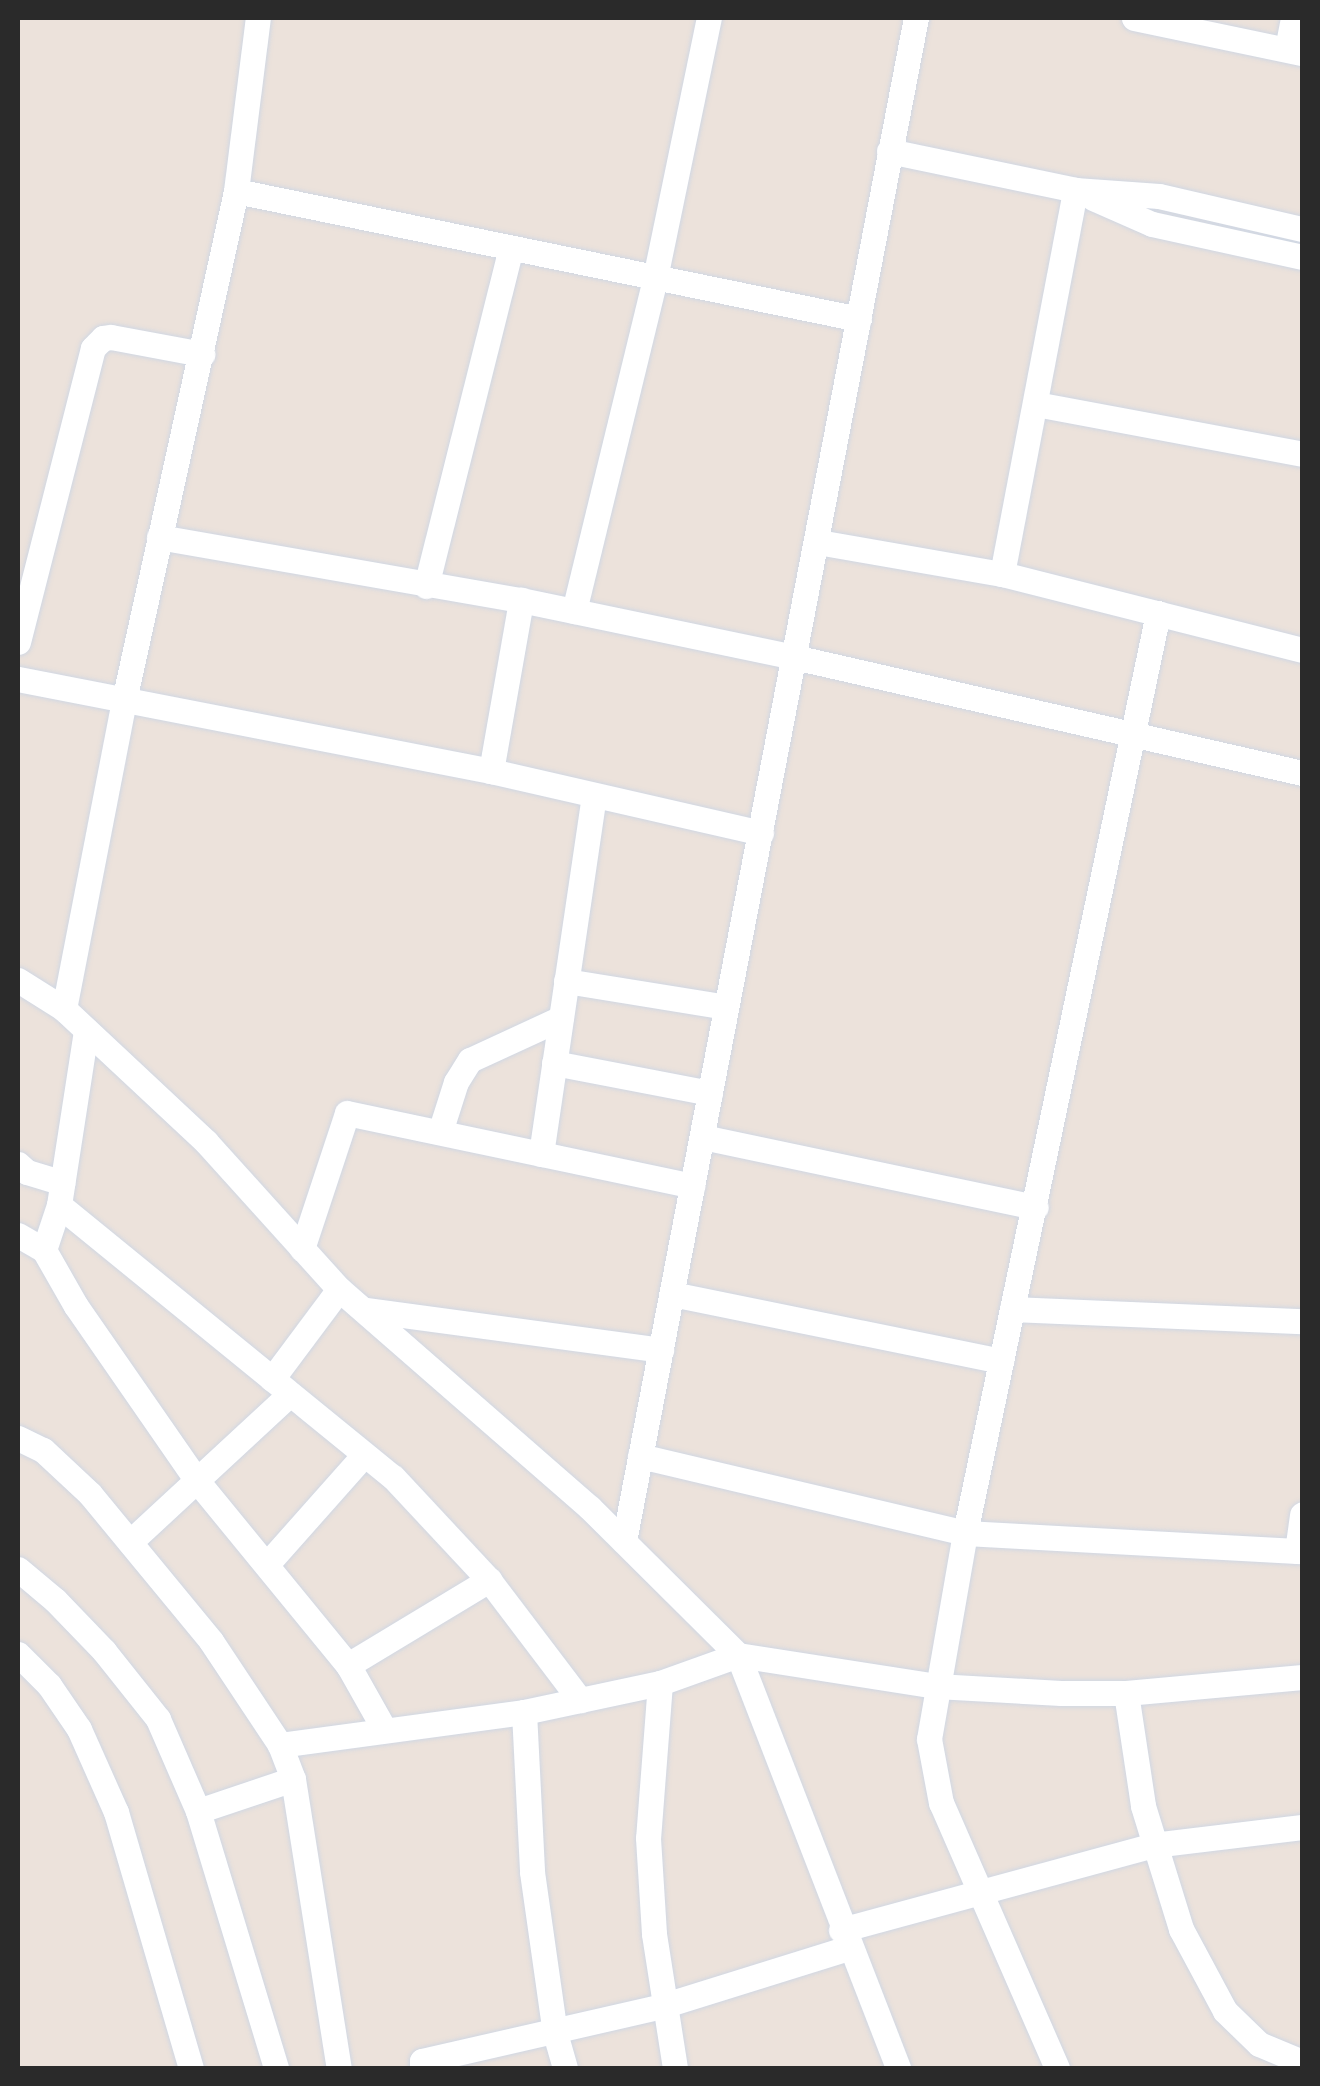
<!DOCTYPE html>
<html>
<head>
<meta charset="utf-8">
<style>
  body { margin:0 }
  #map { position:relative; width:1320px; height:2086px; overflow:hidden; background:#ece2db; font-family:Raleway,sans-serif }
  div>[style] { position:absolute }
  .roads { filter:drop-shadow(0 0 2px #d0d7e3) drop-shadow(0 0 2px #d0d7e3) }
  .street>* { height:25px; margin:-12.5px; padding:0 12.5px; transform-origin:12.5px; border-radius:12.5px; background:#fff }
  span { translate:-50% -50%; white-space:nowrap; text-align:center; line-height:1.15; -webkit-text-stroke:8px #fff; paint-order:stroke }
  .frame { position:absolute; inset:0; border:20px solid #2a2a2a; pointer-events:none }
</style>
</head>
<body>
<div id="map">
  <div class="roads">
    <div class="street">
      <div style="left:1134px;top:18px;width:172px;rotate:11.8deg"></div>
      <div style="left:1287px;top:49px;width:32px;rotate:-79deg"></div>
      <div style="left:889px;top:151px;width:190px;rotate:11.8deg"></div>
      <div style="left:1075px;top:190px;width:84px;rotate:4.1deg"></div>
      <div style="left:1159px;top:196px;width:147px;rotate:13deg"></div>
      <div style="left:236px;top:191px;width:636px;rotate:11.61deg"></div>
      <div style="left:1093px;top:198px;width:64px;rotate:23.8deg"></div>
      <div style="left:1152px;top:224px;width:154px;rotate:12.4deg"></div>
      <div style="left:1036px;top:404px;width:271px;rotate:10.6deg"></div>
      <div style="left:159px;top:537px;width:367px;rotate:9.9deg"></div>
      <div style="left:521px;top:600px;width:279px;rotate:11.8deg"></div>
      <div style="left:794px;top:657px;width:521px;rotate:12.86deg"></div>
      <div style="left:818px;top:542px;width:187px;rotate:9.9deg"></div>
      <div style="left:1002px;top:574px;width:309px;rotate:14.2deg"></div>
      <div style="left:1002px;top:574px;width:391px;rotate:-79.2deg"></div>
      <div style="left:426px;top:586px;width:345px;rotate:-75.9deg"></div>
      <div style="left:574px;top:611px;width:343px;rotate:-76.3deg"></div>
      <div style="left:655px;top:278px;width:266px;rotate:-78.3deg"></div>
      <div style="left:18px;top:642px;width:303px;rotate:-75.7deg"></div>
      <div style="left:93px;top:348px;width:14px;rotate:-45deg"></div>
      <div style="left:103px;top:338px;width:8px;rotate:-7deg"></div>
      <div style="left:111px;top:337px;width:93px;rotate:10.6deg"></div>
      <div style="left:18px;top:679px;width:482px;rotate:11deg"></div>
      <div style="left:491px;top:771px;width:277px;rotate:12.9deg"></div>
      <div style="left:491px;top:771px;width:174px;rotate:-80deg"></div>
      <div style="left:18px;top:980px;width:54px;rotate:32.2deg"></div>
      <div style="left:64px;top:1009px;width:195px;rotate:43.1deg"></div>
      <div style="left:206px;top:1142px;width:198px;rotate:47.9deg"></div>
      <div style="left:339px;top:1289px;width:333px;rotate:41.1deg"></div>
      <div style="left:590px;top:1508px;width:209px;rotate:44.8deg"></div>
      <div style="left:738px;top:1655px;width:443px;rotate:68.8deg"></div>
      <div style="left:566px;top:981px;width:162px;rotate:9.2deg"></div>
      <div style="left:64px;top:1009px;width:319px;rotate:-79deg"></div>
      <div style="left:125px;top:696px;width:517px;rotate:-77.6deg"></div>
      <div style="left:236px;top:191px;width:174px;rotate:-82.8deg"></div>
      <div style="left:554px;top:1063px;width:159px;rotate:10.9deg"></div>
      <div style="left:440px;top:1132px;width:52px;rotate:-72.3deg"></div>
      <div style="left:456px;top:1082px;width:26px;rotate:-58deg"></div>
      <div style="left:470px;top:1060px;width:100px;rotate:-24.8deg"></div>
      <div style="left:703px;top:1137px;width:340px;rotate:11.9deg"></div>
      <div style="left:541px;top:1154px;width:362px;rotate:-81.6deg"></div>
      <div style="left:18px;top:1164px;width:12px;rotate:42deg"></div>
      <div style="left:27px;top:1172px;width:37px;rotate:17deg"></div>
      <div style="left:59px;top:1205px;width:431px;rotate:39.2deg"></div>
      <div style="left:393px;top:1477px;width:141px;rotate:47deg"></div>
      <div style="left:489px;top:1580px;width:151px;rotate:52.8deg"></div>
      <div style="left:18px;top:1235px;width:30px;rotate:30deg"></div>
      <div style="left:44px;top:1250px;width:64px;rotate:60.3deg"></div>
      <div style="left:76px;top:1306px;width:214px;rotate:55.3deg"></div>
      <div style="left:198px;top:1482px;width:237px;rotate:50.7deg"></div>
      <div style="left:348px;top:1665px;width:73px;rotate:60.6deg"></div>
      <div style="left:302px;top:1249px;width:143px;rotate:-71.7deg"></div>
      <div style="left:347px;top:1113px;width:353px;rotate:11.9deg"></div>
      <div style="left:44px;top:1250px;width:47px;rotate:-71.6deg"></div>
      <div style="left:59px;top:1205px;width:177px;rotate:-81.2deg"></div>
      <div style="left:672px;top:1294px;width:336px;rotate:11.5deg"></div>
      <div style="left:1012px;top:1309px;width:290px;rotate:2.4deg"></div>
      <div style="left:366px;top:1310px;width:298px;rotate:7.7deg"></div>
      <div style="left:272px;top:1379px;width:112px;rotate:-53.3deg"></div>
      <div style="left:18px;top:1438px;width:28px;rotate:26deg"></div>
      <div style="left:43px;top:1450px;width:64px;rotate:43.1deg"></div>
      <div style="left:90px;top:1494px;width:190px;rotate:50.5deg"></div>
      <div style="left:211px;top:1641px;width:125px;rotate:56.4deg"></div>
      <div style="left:280px;top:1745px;width:36px;rotate:69deg"></div>
      <div style="left:293px;top:1779px;width:293px;rotate:81deg"></div>
      <div style="left:640px;top:1456px;width:334px;rotate:13.3deg"></div>
      <div style="left:965px;top:1533px;width:337px;rotate:3.1deg"></div>
      <div style="left:624px;top:1541px;width:1551px;rotate:-79.15deg"></div>
      <div style="left:130px;top:1542px;width:218px;rotate:-42.8deg"></div>
      <div style="left:1297px;top:1551px;width:37px;rotate:-82deg"></div>
      <div style="left:268px;top:1563px;width:144px;rotate:-48.4deg"></div>
      <div style="left:18px;top:1569px;width:48px;rotate:40deg"></div>
      <div style="left:55px;top:1600px;width:71px;rotate:46.1deg"></div>
      <div style="left:104px;top:1651px;width:87px;rotate:51.5deg"></div>
      <div style="left:158px;top:1719px;width:100px;rotate:66.5deg"></div>
      <div style="left:198px;top:1811px;width:269px;rotate:73.1deg"></div>
      <div style="left:18px;top:1654px;width:44px;rotate:45deg"></div>
      <div style="left:49px;top:1685px;width:53px;rotate:55.7deg"></div>
      <div style="left:79px;top:1729px;width:91px;rotate:66deg"></div>
      <div style="left:116px;top:1812px;width:267px;rotate:73.7deg"></div>
      <div style="left:348px;top:1665px;width:165px;rotate:-31.1deg"></div>
      <div style="left:660px;top:1683px;width:155px;rotate:94.4deg"></div>
      <div style="left:648px;top:1838px;width:96px;rotate:86.4deg"></div>
      <div style="left:654px;top:1934px;width:136px;rotate:81.1deg"></div>
      <div style="left:1126px;top:1693px;width:114px;rotate:81.4deg"></div>
      <div style="left:1143px;top:1806px;width:129px;rotate:72.8deg"></div>
      <div style="left:1181px;top:1929px;width:93px;rotate:61.8deg"></div>
      <div style="left:1225px;top:2011px;width:47px;rotate:44.1deg"></div>
      <div style="left:1259px;top:2044px;width:47px;rotate:22.7deg"></div>
      <div style="left:524px;top:1712px;width:160px;rotate:87.1deg"></div>
      <div style="left:532px;top:1872px;width:163px;rotate:81.9deg"></div>
      <div style="left:555px;top:2033px;width:36px;rotate:74deg"></div>
      <div style="left:280px;top:1745px;width:246px;rotate:-7.7deg"></div>
      <div style="left:524px;top:1712px;width:139px;rotate:-12deg"></div>
      <div style="left:660px;top:1683px;width:83px;rotate:-19.7deg"></div>
      <div style="left:738px;top:1655px;width:200px;rotate:8.9deg"></div>
      <div style="left:936px;top:1686px;width:125px;rotate:3.2deg"></div>
      <div style="left:1061px;top:1693px;width:65px"></div>
      <div style="left:1126px;top:1693px;width:177px;rotate:-5.2deg"></div>
      <div style="left:198px;top:1811px;width:100px;rotate:-18.6deg"></div>
      <div style="left:841px;top:1930px;width:323px;rotate:-15.2deg"></div>
      <div style="left:1153px;top:1845px;width:150px;rotate:-6.9deg"></div>
      <div style="left:422px;top:2068px;width:7px;rotate:-90deg"></div>
      <div style="left:422px;top:2061px;width:246px;rotate:-12.9deg"></div>
      <div style="left:662px;top:2006px;width:195px;rotate:-17.3deg"></div>
      <div style="left:1057px;top:2068px;width:289px;rotate:-113.6deg"></div>
      <div style="left:941px;top:1803px;width:65px;rotate:-100.6deg"></div>
      <div style="left:929px;top:1739px;width:209px;rotate:-80.1deg"></div>
      <div style="left:965px;top:1533px;width:940px;rotate:-78.15deg"></div>
    </div>
  </div>
  <div class="frame"></div>
</div>
</body>
</html>
